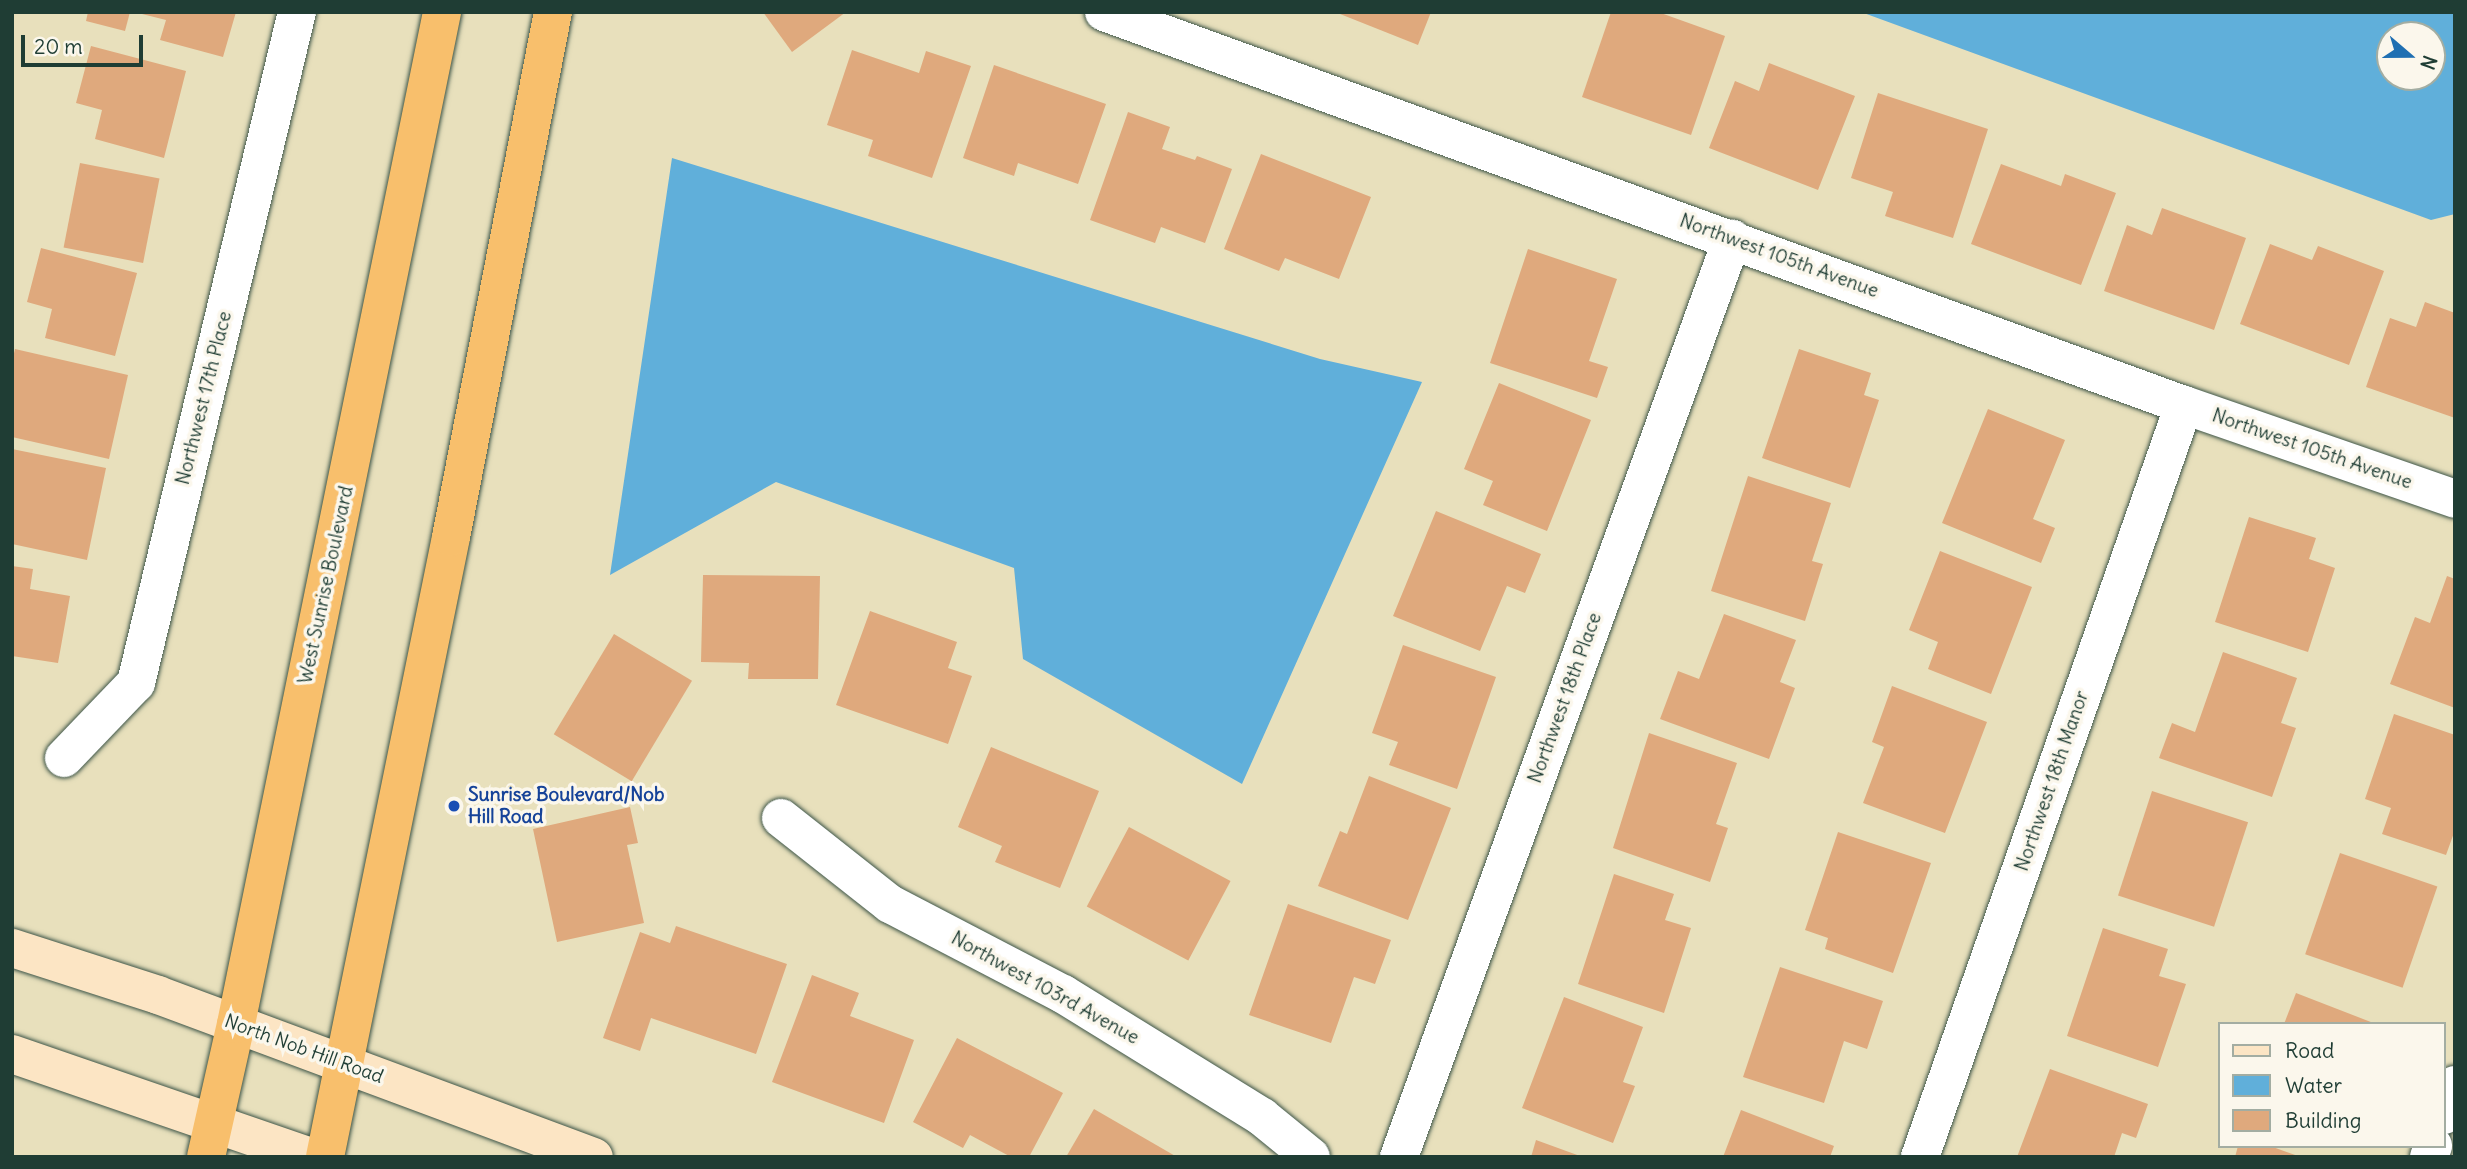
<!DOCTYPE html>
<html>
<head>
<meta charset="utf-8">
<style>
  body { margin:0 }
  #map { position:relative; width:2467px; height:1169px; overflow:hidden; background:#e8e0bc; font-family:Delius,sans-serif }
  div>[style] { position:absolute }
  .water>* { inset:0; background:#60afda }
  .building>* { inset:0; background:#dfa97d; transform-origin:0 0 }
  .roads { filter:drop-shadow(0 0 2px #3d5548) drop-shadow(0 0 2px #3d5548) }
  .street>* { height:38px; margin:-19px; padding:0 19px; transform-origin:19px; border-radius:19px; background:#fff }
  .secondary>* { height:38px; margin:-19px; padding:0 19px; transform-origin:19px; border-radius:19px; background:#fce5c4 }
  .highway>* { height:38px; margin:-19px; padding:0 19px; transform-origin:19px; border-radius:19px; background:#f8bf6c }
  .dots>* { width:19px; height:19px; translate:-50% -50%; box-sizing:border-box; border:4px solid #fbf7ec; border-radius:50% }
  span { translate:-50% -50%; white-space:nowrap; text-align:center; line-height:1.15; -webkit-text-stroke:7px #fbf7ec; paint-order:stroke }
  .street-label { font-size:19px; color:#1f3d34 }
  .transit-label { font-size:19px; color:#164399; font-weight:700 }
  .left { translate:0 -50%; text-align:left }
  .frame { position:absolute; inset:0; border:14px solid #1f3d34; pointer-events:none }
  .legend { position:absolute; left:2218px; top:1022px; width:228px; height:126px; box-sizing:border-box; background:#fbf7ec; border:2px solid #a3ada2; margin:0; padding:9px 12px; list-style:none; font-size:21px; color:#1f3d34 }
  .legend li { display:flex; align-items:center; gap:14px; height:35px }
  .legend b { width:35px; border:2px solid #a3ada2 }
  .north { position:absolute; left:2376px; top:21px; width:70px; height:70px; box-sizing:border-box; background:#fbf7ec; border:2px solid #a3ada2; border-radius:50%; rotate:110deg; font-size:19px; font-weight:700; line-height:28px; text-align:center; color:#1f3d34 }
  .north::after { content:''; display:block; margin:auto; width:24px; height:32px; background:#1f6fb2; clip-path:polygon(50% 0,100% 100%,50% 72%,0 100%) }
  .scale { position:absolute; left:21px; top:35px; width:122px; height:32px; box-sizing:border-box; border:4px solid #1f3d34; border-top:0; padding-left:9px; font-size:21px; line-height:24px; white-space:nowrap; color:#1f3d34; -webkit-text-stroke:5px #fbf7ec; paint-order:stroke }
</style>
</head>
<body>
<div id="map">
  <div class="water">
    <div style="clip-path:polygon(evenodd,1861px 12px,2455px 12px,2455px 214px,2431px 220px,1861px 12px,2390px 35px,2432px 35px,2432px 77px,2390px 77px,2390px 35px)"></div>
    <div style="clip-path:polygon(672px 158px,1320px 359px,1422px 382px,1242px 784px,1023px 659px,1014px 568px,776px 482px,610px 575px)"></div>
  </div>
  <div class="building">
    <div style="clip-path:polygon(88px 12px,130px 12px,125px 31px,86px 21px)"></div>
    <div style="clip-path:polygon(236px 12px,223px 57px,160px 40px,166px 20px,138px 13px)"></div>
    <div style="clip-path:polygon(763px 12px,846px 12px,792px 52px)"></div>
    <div style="clip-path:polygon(1335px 12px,1431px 12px,1418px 45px)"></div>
    <div style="clip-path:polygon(1611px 12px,1658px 12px,1725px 36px,1691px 135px,1582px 97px)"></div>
    <div style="clip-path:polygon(91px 46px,186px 71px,164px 158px,95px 139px,102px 110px,76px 103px)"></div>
    <div style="clip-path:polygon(852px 50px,919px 73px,926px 51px,971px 66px,932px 178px,868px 156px,873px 140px,827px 125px)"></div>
    <div style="clip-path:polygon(1769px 63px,1855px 96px,1818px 190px,1709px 148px,1735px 81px,1759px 91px)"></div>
    <div style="clip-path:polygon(994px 65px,1106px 104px,1078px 184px,1018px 163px,1014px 176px,963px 158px)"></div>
    <div style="clip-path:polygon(1878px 93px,1988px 129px,1953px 238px,1885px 216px,1893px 192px,1851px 178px)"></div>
    <div style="clip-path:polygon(1128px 112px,1170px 127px,1162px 149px,1195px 160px,1197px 156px,1232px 169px,1205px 243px,1161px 227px,1155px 243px,1090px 220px)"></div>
    <div style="clip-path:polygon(1261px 154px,1371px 197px,1339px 279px,1285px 258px,1279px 271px,1224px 249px)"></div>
    <div style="left:80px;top:163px;width:81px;height:86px;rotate:11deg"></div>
    <div style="clip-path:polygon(2001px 164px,2061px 186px,2065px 174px,2116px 193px,2081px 285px,1971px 244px)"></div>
    <div style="clip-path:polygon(2162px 208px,2246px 238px,2214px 330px,2104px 291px,2127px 225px,2152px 235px)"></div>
    <div style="clip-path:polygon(2270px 244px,2312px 260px,2318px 246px,2384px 271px,2349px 365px,2240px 324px)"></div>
    <div style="clip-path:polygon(41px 248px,137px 273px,115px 356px,45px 338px,52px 309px,27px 302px)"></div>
    <div style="clip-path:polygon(1528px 249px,1617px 279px,1589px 361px,1608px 367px,1597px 398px,1490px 363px)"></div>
    <div style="clip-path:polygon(2425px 302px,2455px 313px,2455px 418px,2366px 387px,2390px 318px,2416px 327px)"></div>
    <div style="clip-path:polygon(15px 349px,128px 375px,109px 459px,12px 437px,12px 362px)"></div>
    <div style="clip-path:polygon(1799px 349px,1871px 373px,1864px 395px,1879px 400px,1850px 488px,1762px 458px)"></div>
    <div style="clip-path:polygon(1499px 383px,1591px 420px,1547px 531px,1483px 505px,1493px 481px,1464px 469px)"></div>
    <div style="clip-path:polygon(1988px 409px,2065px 440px,2033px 519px,2055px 528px,2041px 563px,1942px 523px)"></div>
    <div style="clip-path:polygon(12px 449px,106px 468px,87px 560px,12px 544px)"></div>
    <div style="clip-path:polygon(1748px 476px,1831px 503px,1812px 561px,1823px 564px,1805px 621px,1711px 591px)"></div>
    <div style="clip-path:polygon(1436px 511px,1541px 554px,1525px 593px,1507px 586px,1480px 651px,1393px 616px)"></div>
    <div style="clip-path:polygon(2249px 517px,2316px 538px,2309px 559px,2335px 568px,2308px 652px,2215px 622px)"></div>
    <div style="clip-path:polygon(1940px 551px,2032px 587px,1991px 694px,1928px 669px,1938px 642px,1909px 630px)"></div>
    <div style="clip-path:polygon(12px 566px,33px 569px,30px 589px,70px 596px,58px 663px,12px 656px)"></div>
    <div style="clip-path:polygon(703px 575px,820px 576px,818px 679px,748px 679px,749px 663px,701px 662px)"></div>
    <div style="clip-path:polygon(2447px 576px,2455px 579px,2455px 708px,2390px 684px,2415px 617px,2430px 623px)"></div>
    <div style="clip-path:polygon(870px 611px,957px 642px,948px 668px,972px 676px,948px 744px,836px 705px)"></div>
    <div style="clip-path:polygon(1724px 614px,1796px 640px,1780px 682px,1795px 688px,1769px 759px,1660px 719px,1678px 671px,1699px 679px)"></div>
    <div style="left:614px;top:634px;width:91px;height:117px;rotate:31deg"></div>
    <div style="clip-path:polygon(1403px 645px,1496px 677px,1457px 789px,1389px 765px,1398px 742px,1372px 733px)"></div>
    <div style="clip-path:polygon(2223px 652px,2297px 678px,2281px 723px,2296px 728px,2272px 797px,2159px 758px,2172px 723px,2195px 732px)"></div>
    <div style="clip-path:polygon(1892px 686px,1987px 722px,1945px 833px,1863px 803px,1884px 747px,1872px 742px)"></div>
    <div style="clip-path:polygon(2394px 714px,2455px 735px,2455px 830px,2446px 855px,2382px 834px,2391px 808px,2365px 799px)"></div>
    <div style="clip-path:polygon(1649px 733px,1737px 763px,1716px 824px,1728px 828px,1710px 882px,1613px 848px)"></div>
    <div style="clip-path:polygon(991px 747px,1099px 791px,1060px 888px,995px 862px,1002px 846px,958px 827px)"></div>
    <div style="clip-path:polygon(1369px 776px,1451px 808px,1408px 920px,1318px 886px,1340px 831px,1347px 834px)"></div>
    <div style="left:2152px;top:791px;width:101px;height:110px;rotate:18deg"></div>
    <div style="clip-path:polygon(630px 807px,638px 843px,627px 845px,644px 923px,557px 942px,533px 829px)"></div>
    <div style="left:1129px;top:827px;width:115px;height:90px;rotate:28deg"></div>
    <div style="clip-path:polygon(1838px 832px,1931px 863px,1893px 973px,1825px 949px,1828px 938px,1805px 930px)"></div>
    <div style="left:2340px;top:853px;width:103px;height:107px;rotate:19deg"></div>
    <div style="clip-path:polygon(1614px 874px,1674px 894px,1665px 920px,1691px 928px,1664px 1013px,1578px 984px)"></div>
    <div style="clip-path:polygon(1288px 904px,1391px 940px,1375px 984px,1354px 977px,1331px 1043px,1249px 1015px)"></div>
    <div style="clip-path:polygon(676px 926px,787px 964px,756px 1054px,651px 1018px,640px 1051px,603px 1038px,640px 932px,670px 943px)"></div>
    <div style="clip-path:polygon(2103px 928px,2168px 949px,2159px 976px,2186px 984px,2158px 1067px,2067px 1036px)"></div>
    <div style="clip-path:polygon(1780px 967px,1883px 1001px,1867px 1049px,1844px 1041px,1824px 1103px,1743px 1077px)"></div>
    <div style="clip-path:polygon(812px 975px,859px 993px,850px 1016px,914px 1040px,884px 1123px,772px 1082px)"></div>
    <div style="clip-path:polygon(2296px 993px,2376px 1024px,2284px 1024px)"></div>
    <div style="clip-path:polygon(1564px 997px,1643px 1027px,1623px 1082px,1635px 1086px,1613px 1143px,1522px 1108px)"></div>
    <div style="clip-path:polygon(957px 1038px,1063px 1093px,1029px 1157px,1011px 1157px,970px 1135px,963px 1148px,913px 1122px)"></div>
    <div style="clip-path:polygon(2050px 1069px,2148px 1104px,2136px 1138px,2122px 1133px,2114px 1157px,2017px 1157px)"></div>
    <div style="clip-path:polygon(1094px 1109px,1177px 1157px,1066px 1157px)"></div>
    <div style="clip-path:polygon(1741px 1110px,1834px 1146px,1830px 1157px,1723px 1157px)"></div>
    <div style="clip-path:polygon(1536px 1140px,1580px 1156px,1580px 1157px,1531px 1157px)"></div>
    <div style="clip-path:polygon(2238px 1146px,2270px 1146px,2298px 1156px,2235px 1157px)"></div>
  </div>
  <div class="roads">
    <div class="street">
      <div style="left:1104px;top:12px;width:1149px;rotate:20deg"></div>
      <div style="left:2184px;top:405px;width:287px;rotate:19.1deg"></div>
      <div style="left:64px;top:758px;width:104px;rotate:-46.2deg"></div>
      <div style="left:136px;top:683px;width:690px;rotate:-76.51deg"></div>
      <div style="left:781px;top:818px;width:139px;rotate:38.3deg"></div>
      <div style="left:890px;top:904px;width:195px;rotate:27.5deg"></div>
      <div style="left:1063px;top:994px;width:234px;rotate:31.7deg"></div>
      <div style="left:1262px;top:1117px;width:63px;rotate:39.2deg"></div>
      <div style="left:2444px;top:1115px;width:32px;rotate:-70deg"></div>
      <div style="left:1399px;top:1157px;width:977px;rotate:-70.06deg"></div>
      <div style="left:1920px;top:1157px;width:797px;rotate:-70.66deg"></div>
      <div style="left:2429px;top:1157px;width:12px;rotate:-70deg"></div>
    </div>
    <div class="secondary">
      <div style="left:12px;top:948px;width:153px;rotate:17.8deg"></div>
      <div style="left:158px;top:995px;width:465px;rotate:20.4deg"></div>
      <div style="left:12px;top:1054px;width:316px;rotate:19deg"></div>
    </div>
    <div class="highway">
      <div style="left:206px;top:1157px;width:136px;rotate:-77.3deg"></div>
      <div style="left:236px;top:1024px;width:1033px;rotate:-78.49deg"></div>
      <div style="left:325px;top:1157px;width:633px;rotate:-78.51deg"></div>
      <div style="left:451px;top:537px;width:535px;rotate:-79.01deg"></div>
    </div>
  </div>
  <div class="dots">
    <div style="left:454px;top:806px;background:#1a4fb4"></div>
  </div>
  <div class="street-label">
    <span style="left:1779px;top:256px;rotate:20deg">Northwest 105th Avenue</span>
    <span style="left:204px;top:398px;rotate:-76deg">Northwest 17th Place</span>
    <span style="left:2312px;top:449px;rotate:19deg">Northwest 105th Avenue</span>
    <span style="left:326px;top:585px;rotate:-78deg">West Sunrise Boulevard</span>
    <span style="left:1565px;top:698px;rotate:-70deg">Northwest 18th Place</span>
    <span style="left:2052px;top:781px;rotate:-71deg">Northwest 18th Manor</span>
    <span style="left:1045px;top:988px;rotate:29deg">Northwest 103rd Avenue</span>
    <span style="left:304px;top:1049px;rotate:20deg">North Nob Hill Road</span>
  </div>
  <div class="transit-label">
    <span class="left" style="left:468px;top:806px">Sunrise Boulevard/Nob<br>Hill Road</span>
  </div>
  <div class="frame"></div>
  <ul class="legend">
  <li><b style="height:9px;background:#fce5c4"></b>Road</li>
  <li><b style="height:19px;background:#60afda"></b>Water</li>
  <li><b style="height:19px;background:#dfa97d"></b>Building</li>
  </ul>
  <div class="north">N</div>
  <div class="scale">20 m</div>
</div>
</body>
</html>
